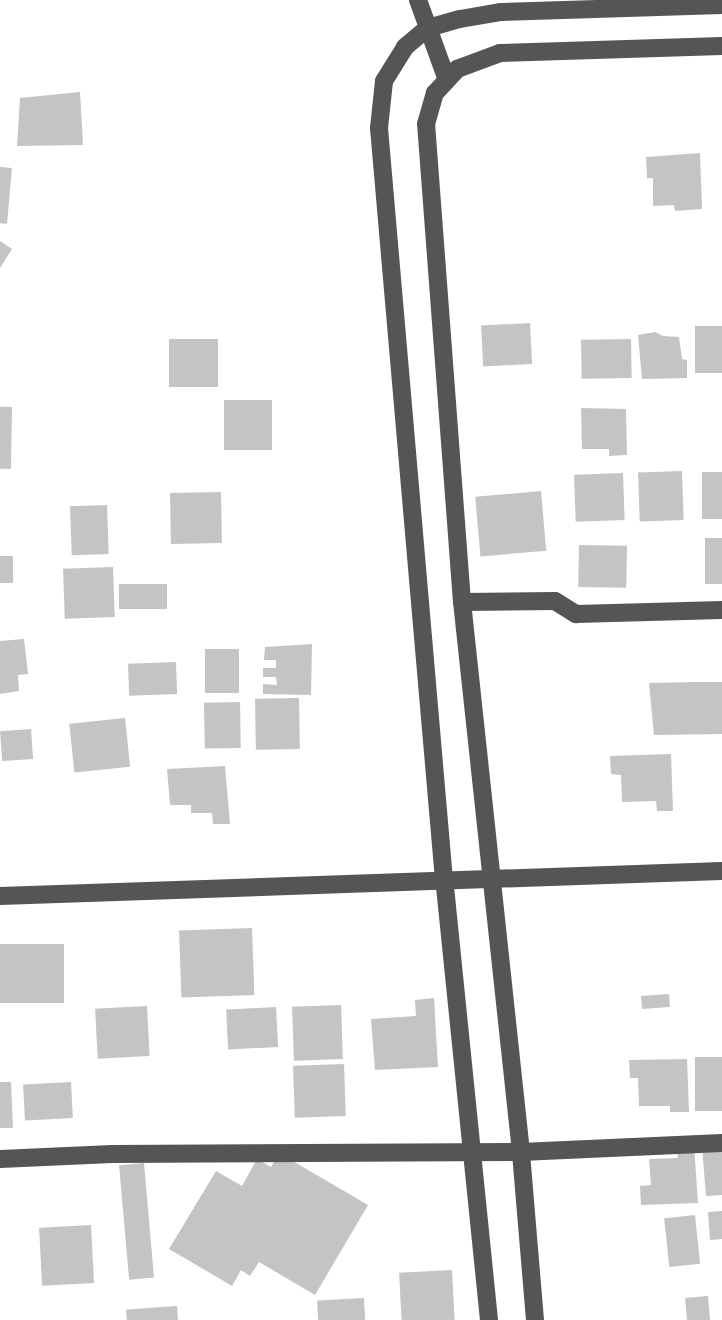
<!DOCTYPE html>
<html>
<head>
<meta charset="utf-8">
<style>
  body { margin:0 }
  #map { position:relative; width:722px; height:1320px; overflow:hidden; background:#fff; font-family:Raleway,sans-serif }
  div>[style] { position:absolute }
  .building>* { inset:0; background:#c4c4c4; transform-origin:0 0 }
  .minor>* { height:18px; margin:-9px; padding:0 9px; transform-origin:9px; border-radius:9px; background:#555 }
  span { translate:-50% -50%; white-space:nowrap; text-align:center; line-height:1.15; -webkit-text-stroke:7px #fff; paint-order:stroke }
</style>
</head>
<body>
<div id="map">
  <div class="building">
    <div style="clip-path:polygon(80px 92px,83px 145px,17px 146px,20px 98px)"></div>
    <div style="clip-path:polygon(700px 153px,702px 209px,675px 211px,674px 205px,653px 206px,653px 178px,647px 178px,646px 157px)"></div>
    <div style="left:0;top:167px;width:12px;height:56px;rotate:5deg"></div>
    <div style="clip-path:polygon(0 241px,12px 249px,0 268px)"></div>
    <div style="left:530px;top:323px;width:41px;height:49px;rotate:87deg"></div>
    <div style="left:722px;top:326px;width:47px;height:27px;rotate:90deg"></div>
    <div style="clip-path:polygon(655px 332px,663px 336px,679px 337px,682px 359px,687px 360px,687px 378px,642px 379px,638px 335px)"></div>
    <div style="left:218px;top:339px;width:48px;height:49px;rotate:90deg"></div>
    <div style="left:631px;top:339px;width:39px;height:50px;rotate:89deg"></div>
    <div style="left:224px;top:400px;width:48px;height:50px"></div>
    <div style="left:12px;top:407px;width:62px;height:12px;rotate:91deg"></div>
    <div style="clip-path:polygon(581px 408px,626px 409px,627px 455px,609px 456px,609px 449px,582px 449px)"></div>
    <div style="left:682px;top:471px;width:49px;height:44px;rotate:88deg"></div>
    <div style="left:722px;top:472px;width:47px;height:20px;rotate:90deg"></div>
    <div style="left:623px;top:473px;width:47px;height:49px;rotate:88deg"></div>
    <div style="left:541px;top:491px;width:60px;height:66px;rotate:85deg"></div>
    <div style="left:221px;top:492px;width:51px;height:51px;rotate:89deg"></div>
    <div style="left:107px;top:505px;width:49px;height:37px;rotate:88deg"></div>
    <div style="left:722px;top:538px;width:46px;height:17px;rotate:90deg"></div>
    <div style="left:579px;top:545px;width:48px;height:42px;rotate:1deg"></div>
    <div style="left:13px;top:556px;width:27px;height:13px;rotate:90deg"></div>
    <div style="left:113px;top:567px;width:50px;height:50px;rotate:88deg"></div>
    <div style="left:167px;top:584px;width:25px;height:48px;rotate:90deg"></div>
    <div style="clip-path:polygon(24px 639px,28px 674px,18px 675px,19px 691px,0 694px,0 641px)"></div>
    <div style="clip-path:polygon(312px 644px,311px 695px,263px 694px,263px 684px,277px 685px,276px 677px,263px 677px,263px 668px,276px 668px,276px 660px,264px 660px,265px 647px)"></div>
    <div style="left:239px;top:649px;width:44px;height:34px;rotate:90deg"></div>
    <div style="left:176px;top:662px;width:32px;height:48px;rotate:88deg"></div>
    <div style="clip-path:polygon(700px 682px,722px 682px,722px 734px,654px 735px,649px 683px)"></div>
    <div style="left:299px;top:698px;width:51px;height:44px;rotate:89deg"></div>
    <div style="left:240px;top:702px;width:46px;height:36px;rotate:89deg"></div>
    <div style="left:125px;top:718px;width:49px;height:56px;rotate:84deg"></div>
    <div style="left:31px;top:729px;width:30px;height:31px;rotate:86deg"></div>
    <div style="clip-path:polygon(671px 754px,673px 811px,657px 811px,656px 801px,622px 802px,621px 775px,611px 774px,610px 756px)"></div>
    <div style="clip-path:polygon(225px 766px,230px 824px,213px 824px,212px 813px,191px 813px,191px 805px,170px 805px,167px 769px)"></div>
    <div style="left:252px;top:928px;width:67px;height:73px;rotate:88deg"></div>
    <div style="left:0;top:944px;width:64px;height:59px"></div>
    <div style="left:669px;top:994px;width:13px;height:28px;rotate:86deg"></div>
    <div style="clip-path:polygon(434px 998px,438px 1067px,375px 1070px,371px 1019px,416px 1016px,415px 1000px)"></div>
    <div style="left:341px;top:1005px;width:54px;height:49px;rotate:88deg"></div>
    <div style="left:147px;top:1006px;width:50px;height:52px;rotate:87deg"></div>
    <div style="left:276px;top:1007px;width:40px;height:50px;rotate:87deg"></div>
    <div style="left:722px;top:1057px;width:54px;height:27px;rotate:90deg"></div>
    <div style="clip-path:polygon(687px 1059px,689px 1112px,670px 1112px,670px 1106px,639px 1106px,638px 1078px,630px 1078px,629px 1060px)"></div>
    <div style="left:344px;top:1064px;width:52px;height:51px;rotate:88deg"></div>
    <div style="clip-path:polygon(0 1082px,11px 1082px,13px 1128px,0 1128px)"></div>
    <div style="left:71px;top:1082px;width:36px;height:48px;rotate:87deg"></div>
    <div style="clip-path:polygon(694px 1145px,698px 1203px,641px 1205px,640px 1186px,651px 1185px,649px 1159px,678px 1158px,676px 1147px)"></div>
    <div style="clip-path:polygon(722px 1146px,722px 1195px,706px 1196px,702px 1147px)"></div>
    <div style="clip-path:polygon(279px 1153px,368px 1205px,315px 1295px,259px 1262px,250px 1276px,241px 1270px,232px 1286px,169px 1249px,216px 1171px,242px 1186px,257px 1159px,271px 1167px)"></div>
    <div style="left:144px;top:1163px;width:115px;height:25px;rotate:85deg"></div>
    <div style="clip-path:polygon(722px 1211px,722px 1239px,710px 1240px,708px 1212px)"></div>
    <div style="left:695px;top:1215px;width:49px;height:31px;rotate:84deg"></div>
    <div style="left:91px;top:1225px;width:58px;height:52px;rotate:87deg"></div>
    <div style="left:452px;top:1270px;width:50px;height:53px;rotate:87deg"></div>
    <div style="left:708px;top:1296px;width:24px;height:23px;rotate:85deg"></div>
    <div style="left:364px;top:1298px;width:22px;height:47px;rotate:87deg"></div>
    <div style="left:177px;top:1306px;width:14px;height:51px;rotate:86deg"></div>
  </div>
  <div class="minor">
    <div style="left:418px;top:0;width:85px;rotate:70.1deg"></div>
    <div style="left:462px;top:602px;width:93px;rotate:-0.6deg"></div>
    <div style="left:555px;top:601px;width:25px;rotate:32deg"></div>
    <div style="left:576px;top:614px;width:146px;rotate:-1.6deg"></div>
    <div style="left:0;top:896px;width:722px;rotate:-1.98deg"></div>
    <div style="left:0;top:1159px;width:112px;rotate:-2.6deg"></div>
    <div style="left:112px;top:1154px;width:409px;rotate:-0.3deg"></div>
    <div style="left:521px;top:1152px;width:201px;rotate:-2.6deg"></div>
    <div style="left:489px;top:1320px;width:442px;rotate:-95.8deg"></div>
    <div style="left:444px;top:880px;width:755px;rotate:-94.94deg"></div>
    <div style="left:379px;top:128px;width:47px;rotate:-83.9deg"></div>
    <div style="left:384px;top:81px;width:40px;rotate:-58deg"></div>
    <div style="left:405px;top:47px;width:30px;rotate:-40deg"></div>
    <div style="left:428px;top:28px;width:33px;rotate:-16deg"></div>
    <div style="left:460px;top:19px;width:42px;rotate:-9.7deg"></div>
    <div style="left:501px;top:12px;width:221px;rotate:-1.8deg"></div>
    <div style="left:535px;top:1320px;width:169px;rotate:-94.8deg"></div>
    <div style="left:521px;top:1152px;width:553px;rotate:-96.12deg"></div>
    <div style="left:462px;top:602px;width:479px;rotate:-94.3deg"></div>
    <div style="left:426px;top:124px;width:32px;rotate:-74deg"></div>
    <div style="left:435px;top:93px;width:33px;rotate:-47deg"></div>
    <div style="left:457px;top:69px;width:46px;rotate:-20.4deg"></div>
    <div style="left:500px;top:53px;width:222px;rotate:-1.8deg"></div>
  </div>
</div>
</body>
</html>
